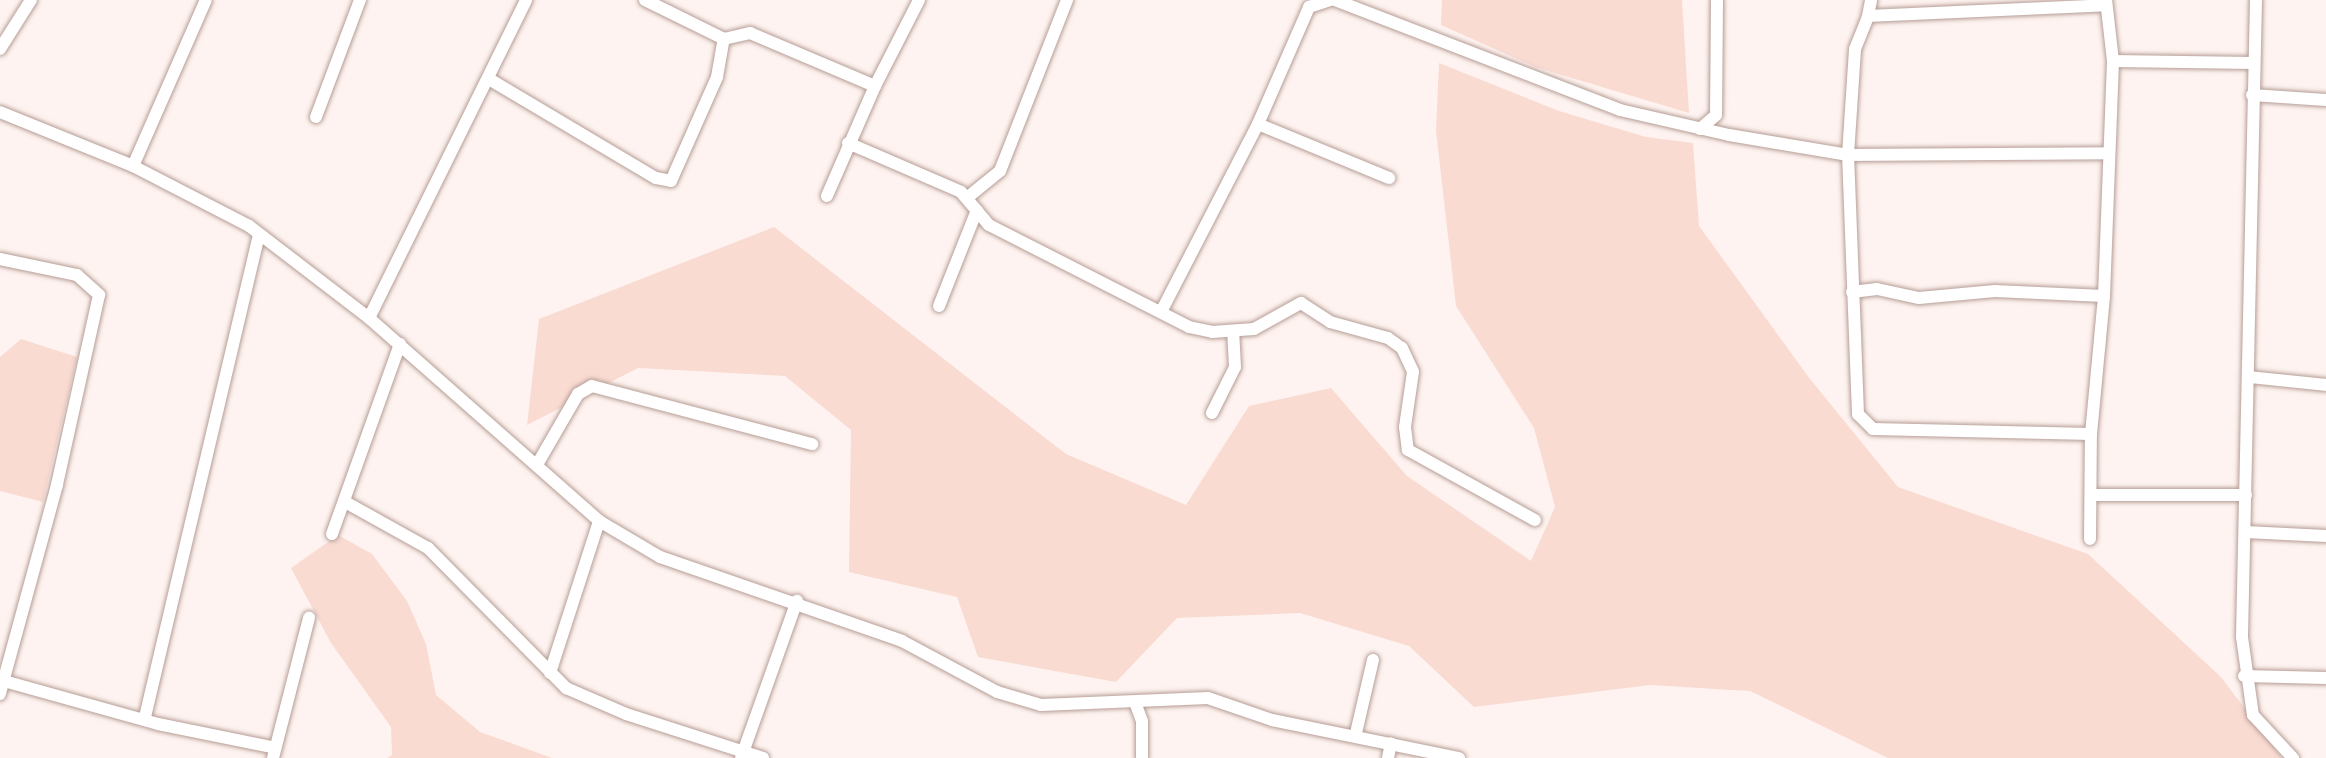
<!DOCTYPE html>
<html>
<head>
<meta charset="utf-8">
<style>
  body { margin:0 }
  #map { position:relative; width:2326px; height:758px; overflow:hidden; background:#fef3f0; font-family:Roboto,sans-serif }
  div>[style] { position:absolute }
  .green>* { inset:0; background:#f9dbd2 }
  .roads { filter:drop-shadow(0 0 2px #b69d95) drop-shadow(0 0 2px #b69d95) }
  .street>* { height:12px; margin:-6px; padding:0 6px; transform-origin:6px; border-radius:6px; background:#fff }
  span { translate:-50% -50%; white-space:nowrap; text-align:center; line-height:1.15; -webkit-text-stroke:7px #fff; paint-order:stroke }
</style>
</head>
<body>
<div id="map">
  <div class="green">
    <div style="clip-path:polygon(1442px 0,1682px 0,1689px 113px,1535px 67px,1441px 25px)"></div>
    <div style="clip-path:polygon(1439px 63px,1559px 111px,1646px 137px,1693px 143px,1699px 226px,1810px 379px,1898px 487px,2088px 554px,2221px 677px,2282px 758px,1888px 758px,1750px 691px,1731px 690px,1650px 685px,1474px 707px,1409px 646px,1300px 613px,1177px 618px,1116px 682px,978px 657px,957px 597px,849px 572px,851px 430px,785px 376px,638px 368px,527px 425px,539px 319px,774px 227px,1066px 454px,1186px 505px,1249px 406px,1331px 388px,1407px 476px,1531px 561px,1555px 507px,1534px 428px,1456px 306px,1436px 131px)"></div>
    <div style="clip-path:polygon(21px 339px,77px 357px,43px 502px,0 491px,0 357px)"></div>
    <div style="clip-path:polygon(338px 535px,372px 554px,407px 601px,426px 644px,436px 695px,480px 732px,552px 758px,387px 758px,392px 755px,391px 727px,331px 643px,291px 568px)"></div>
  </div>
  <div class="roads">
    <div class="street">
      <div style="left:645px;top:0;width:88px;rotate:26.3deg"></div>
      <div style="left:724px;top:39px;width:27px;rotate:-13deg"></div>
      <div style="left:750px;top:33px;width:136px;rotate:23deg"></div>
      <div style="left:875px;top:86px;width:120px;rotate:113.6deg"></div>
      <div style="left:1335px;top:0;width:305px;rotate:21.1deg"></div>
      <div style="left:1620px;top:110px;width:112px;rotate:12.9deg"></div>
      <div style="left:1729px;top:135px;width:121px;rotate:9.5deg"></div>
      <div style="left:1848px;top:155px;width:260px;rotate:-0.4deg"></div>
      <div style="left:2256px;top:0;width:637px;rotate:91.26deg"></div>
      <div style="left:2242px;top:637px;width:79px;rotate:82deg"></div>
      <div style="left:2253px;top:715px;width:59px;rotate:47.1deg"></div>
      <div style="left:1868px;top:16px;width:16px;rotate:-79deg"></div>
      <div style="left:0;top:49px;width:58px;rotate:-57.7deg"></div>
      <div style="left:2113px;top:61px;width:141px;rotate:0.8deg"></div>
      <div style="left:489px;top:79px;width:194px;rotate:30.7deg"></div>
      <div style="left:656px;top:178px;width:15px;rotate:11deg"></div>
      <div style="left:671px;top:181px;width:114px;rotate:-66.1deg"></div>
      <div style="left:717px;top:77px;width:39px;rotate:-80deg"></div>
      <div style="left:875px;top:86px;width:97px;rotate:-62.9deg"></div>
      <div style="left:2252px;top:95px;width:74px;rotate:3.9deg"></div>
      <div style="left:0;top:112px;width:144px;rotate:22.1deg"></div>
      <div style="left:133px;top:166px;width:131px;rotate:27.3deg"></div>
      <div style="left:249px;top:226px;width:151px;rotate:37.5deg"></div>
      <div style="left:369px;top:318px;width:307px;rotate:41.4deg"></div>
      <div style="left:599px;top:521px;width:71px;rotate:30.5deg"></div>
      <div style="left:660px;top:557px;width:256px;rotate:19.1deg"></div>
      <div style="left:902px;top:641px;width:108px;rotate:28.2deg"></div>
      <div style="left:997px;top:692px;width:46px;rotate:16.5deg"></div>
      <div style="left:1041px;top:705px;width:167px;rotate:-2.4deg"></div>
      <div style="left:1208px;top:698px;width:68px;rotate:19deg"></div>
      <div style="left:1272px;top:720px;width:191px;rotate:11.5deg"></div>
      <div style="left:316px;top:117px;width:125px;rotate:-69.4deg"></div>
      <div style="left:1258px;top:124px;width:142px;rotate:22.4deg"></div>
      <div style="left:1700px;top:129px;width:21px;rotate:-41deg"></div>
      <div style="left:1716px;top:115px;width:115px;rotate:-89.5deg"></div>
      <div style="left:848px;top:143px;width:123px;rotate:23.4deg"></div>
      <div style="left:961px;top:192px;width:43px;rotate:49.7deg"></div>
      <div style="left:989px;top:225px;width:225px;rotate:27deg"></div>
      <div style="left:1189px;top:327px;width:24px;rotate:12deg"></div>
      <div style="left:1212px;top:332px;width:42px;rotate:-4.1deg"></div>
      <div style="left:1254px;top:329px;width:54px;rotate:-29deg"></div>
      <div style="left:1301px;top:303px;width:35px;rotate:33deg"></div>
      <div style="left:1330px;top:322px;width:60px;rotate:15.4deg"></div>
      <div style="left:1388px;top:338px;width:17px;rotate:36deg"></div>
      <div style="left:1402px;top:348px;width:26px;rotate:65deg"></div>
      <div style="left:1413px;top:372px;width:56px;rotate:98.3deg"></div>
      <div style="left:1405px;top:427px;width:23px;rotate:83deg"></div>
      <div style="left:1408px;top:450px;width:145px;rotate:28.9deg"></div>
      <div style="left:133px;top:166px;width:181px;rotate:-66.3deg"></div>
      <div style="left:968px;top:197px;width:41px;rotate:-39.1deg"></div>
      <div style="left:1000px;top:171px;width:184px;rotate:-68.6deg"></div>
      <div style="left:0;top:259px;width:79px;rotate:11.7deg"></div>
      <div style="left:77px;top:275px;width:30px;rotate:42deg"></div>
      <div style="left:99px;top:295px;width:195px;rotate:102.5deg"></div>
      <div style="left:57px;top:485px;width:217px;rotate:105.3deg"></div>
      <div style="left:1852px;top:292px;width:25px;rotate:-7deg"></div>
      <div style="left:1877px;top:289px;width:43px;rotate:12.1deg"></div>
      <div style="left:1919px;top:298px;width:76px;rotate:-5.3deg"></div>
      <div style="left:1995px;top:291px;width:109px;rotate:2.6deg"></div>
      <div style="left:939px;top:306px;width:103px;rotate:-68.4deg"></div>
      <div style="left:1162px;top:310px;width:209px;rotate:-62.7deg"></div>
      <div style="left:1258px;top:124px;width:128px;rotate:-66.4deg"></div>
      <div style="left:1309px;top:7px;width:23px;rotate:-18deg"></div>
      <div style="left:369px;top:318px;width:355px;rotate:-63.7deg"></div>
      <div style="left:2249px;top:377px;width:77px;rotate:5.9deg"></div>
      <div style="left:1212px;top:413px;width:51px;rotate:-63.4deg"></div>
      <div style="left:1235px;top:367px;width:35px;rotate:-93deg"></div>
      <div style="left:2091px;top:434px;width:218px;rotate:-178.7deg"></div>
      <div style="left:1873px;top:429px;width:21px;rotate:-135deg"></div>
      <div style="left:1858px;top:414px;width:259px;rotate:-92.2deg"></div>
      <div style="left:1848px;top:155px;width:106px;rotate:-86.2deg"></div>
      <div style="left:1855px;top:49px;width:35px;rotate:-68deg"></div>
      <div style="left:1868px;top:16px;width:238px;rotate:-2.6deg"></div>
      <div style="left:538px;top:463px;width:80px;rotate:-59.9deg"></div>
      <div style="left:578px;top:394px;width:16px;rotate:-30deg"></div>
      <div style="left:592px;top:386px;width:228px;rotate:14.8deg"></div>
      <div style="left:2091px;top:495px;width:155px"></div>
      <div style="left:347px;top:503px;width:93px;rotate:29.1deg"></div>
      <div style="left:428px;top:548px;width:197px;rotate:45.4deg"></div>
      <div style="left:566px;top:688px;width:65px;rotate:23.4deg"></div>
      <div style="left:626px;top:714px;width:144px;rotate:17.8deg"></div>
      <div style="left:2246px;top:532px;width:80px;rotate:2.9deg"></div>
      <div style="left:332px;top:534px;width:202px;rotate:-70.3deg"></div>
      <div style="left:2090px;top:539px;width:105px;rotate:-89.5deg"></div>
      <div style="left:2091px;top:434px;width:139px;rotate:-84.6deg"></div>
      <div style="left:2104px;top:296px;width:235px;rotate:-87.8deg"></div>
      <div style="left:2113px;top:61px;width:61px;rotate:-96.5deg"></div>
      <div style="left:550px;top:673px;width:160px;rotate:-72.1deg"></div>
      <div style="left:2244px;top:676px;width:82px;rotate:1.4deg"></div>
      <div style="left:4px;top:681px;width:160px;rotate:15.6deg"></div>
      <div style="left:158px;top:724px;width:115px;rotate:11.5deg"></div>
      <div style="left:1135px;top:702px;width:20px;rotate:70deg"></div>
      <div style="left:1142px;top:721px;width:37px;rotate:90deg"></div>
      <div style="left:145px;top:717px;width:496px;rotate:-76.7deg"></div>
      <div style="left:1356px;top:733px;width:75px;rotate:-76.9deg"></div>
      <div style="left:273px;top:758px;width:145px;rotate:-75.6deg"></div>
      <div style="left:741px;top:758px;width:167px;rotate:-70.4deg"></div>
      <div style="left:1388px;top:758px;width:15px;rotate:-79deg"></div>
    </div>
  </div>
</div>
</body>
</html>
